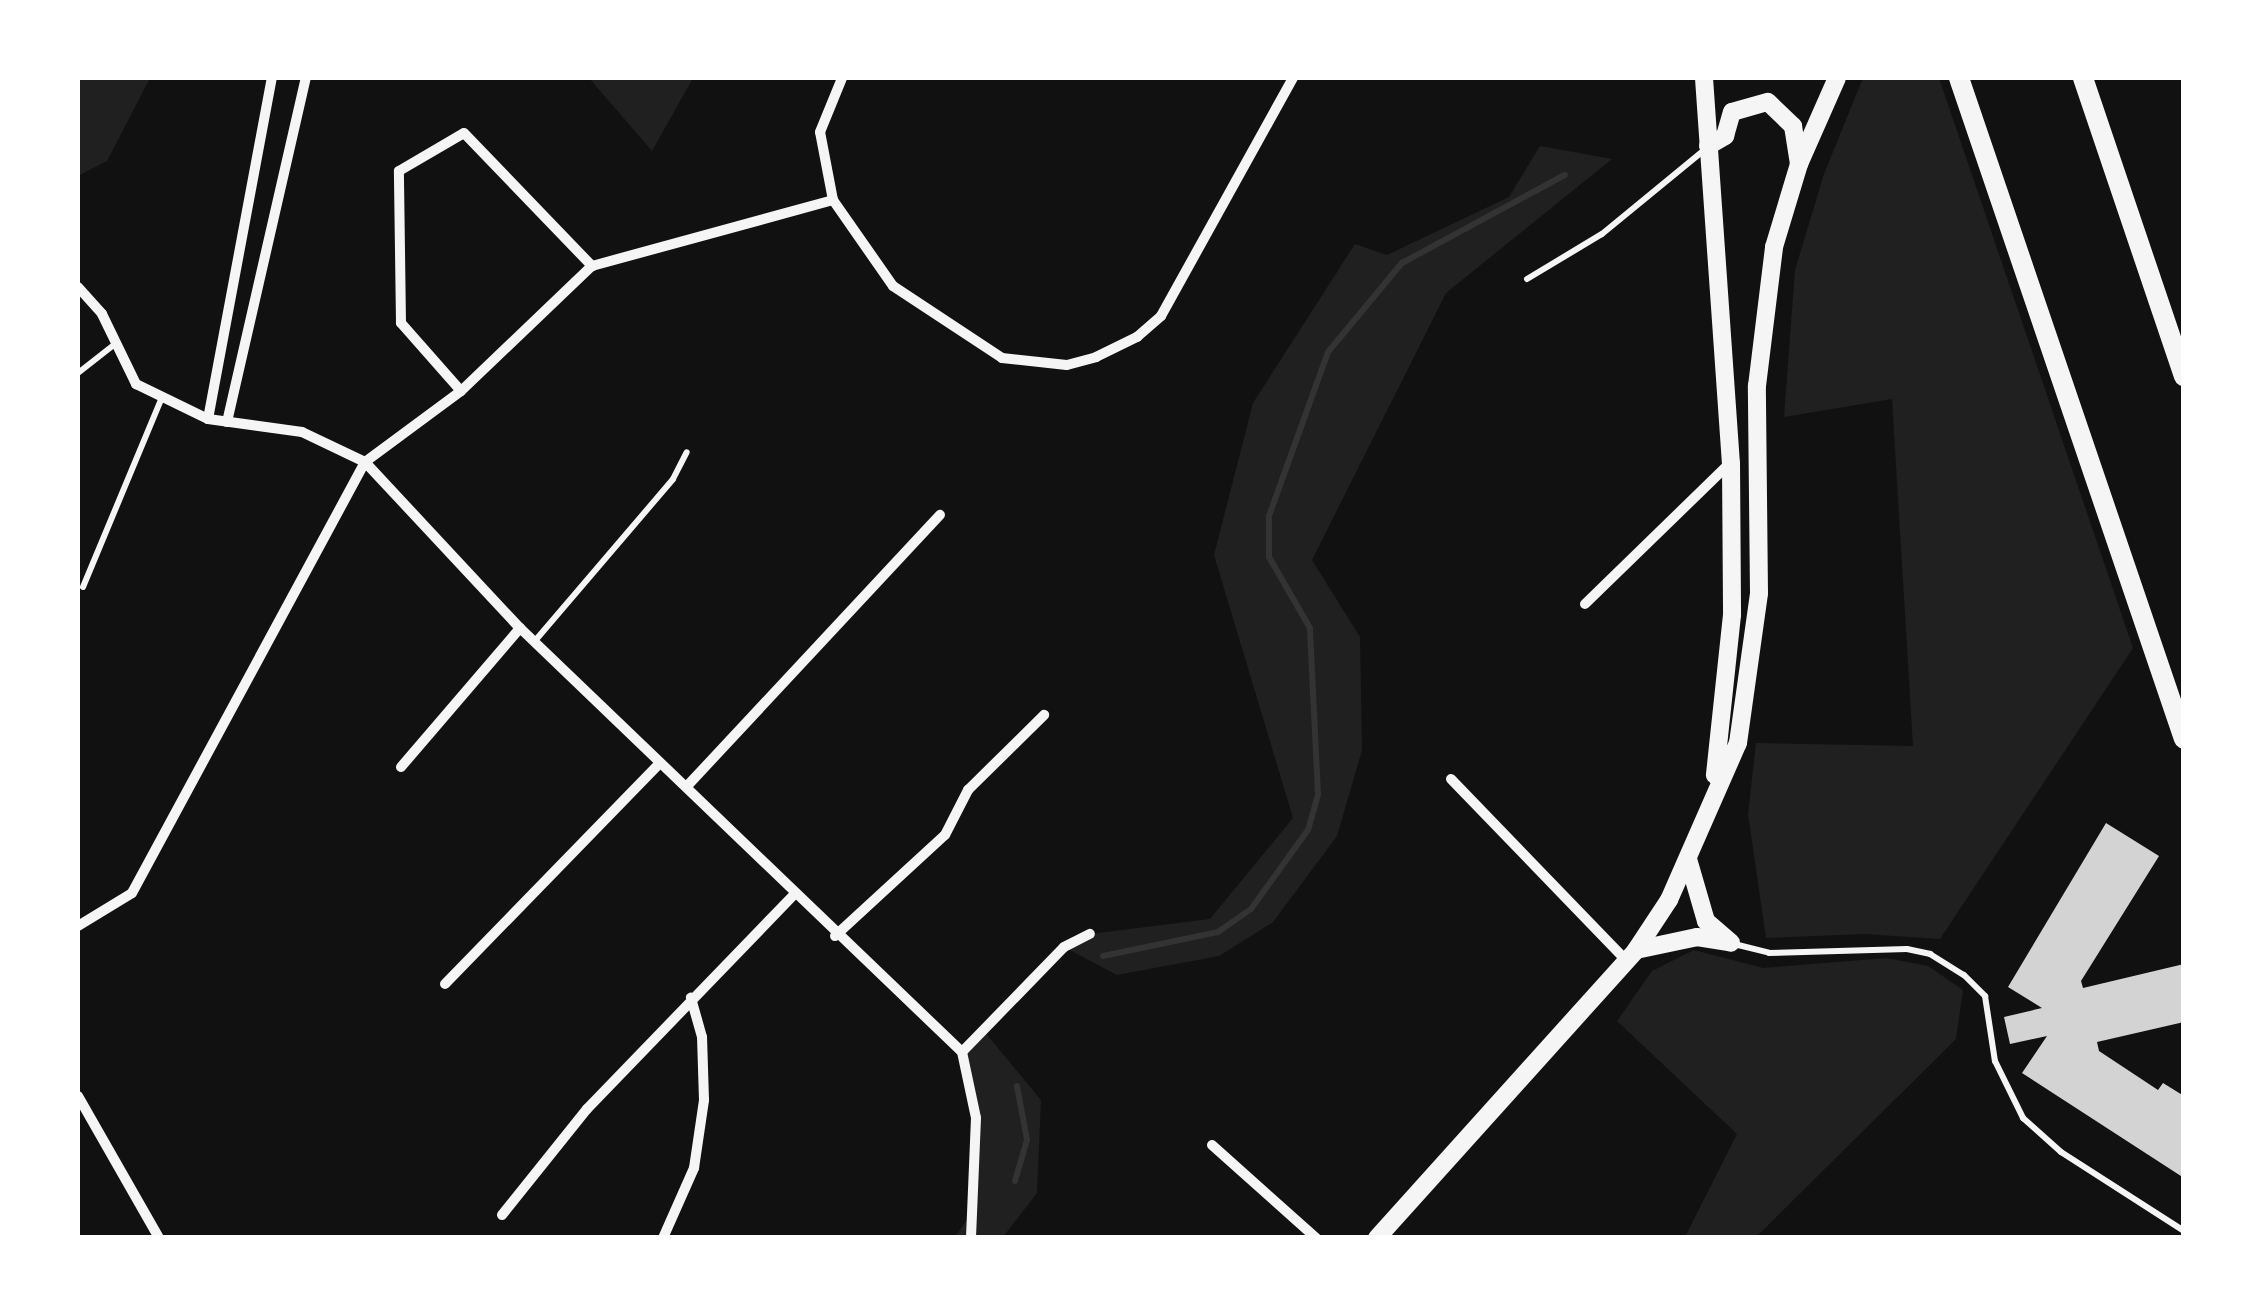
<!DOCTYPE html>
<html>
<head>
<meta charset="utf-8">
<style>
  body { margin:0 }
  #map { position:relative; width:2261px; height:1315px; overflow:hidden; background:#111; font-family:"Asap Condensed",sans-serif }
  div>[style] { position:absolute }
  .green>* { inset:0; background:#202020 }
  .stream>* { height:6px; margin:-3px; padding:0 3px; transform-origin:3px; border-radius:3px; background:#333 }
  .building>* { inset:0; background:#d3d3d3 }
  .service>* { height:6px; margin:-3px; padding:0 3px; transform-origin:3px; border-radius:3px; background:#f5f5f5 }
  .minor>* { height:10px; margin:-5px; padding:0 5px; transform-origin:5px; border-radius:5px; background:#f5f5f5 }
  .secondary>* { height:18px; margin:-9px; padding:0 9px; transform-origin:9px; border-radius:9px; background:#f5f5f5 }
  .primary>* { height:20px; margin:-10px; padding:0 10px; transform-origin:10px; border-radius:10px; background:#f5f5f5 }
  span { translate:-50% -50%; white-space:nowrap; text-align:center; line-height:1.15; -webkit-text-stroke:10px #fff; paint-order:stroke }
  .frame { position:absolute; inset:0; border:80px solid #fff; pointer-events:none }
</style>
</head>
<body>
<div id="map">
  <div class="green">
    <div style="clip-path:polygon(78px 78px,150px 78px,107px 161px,78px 176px)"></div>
    <div style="clip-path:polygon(589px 78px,693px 78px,652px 151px)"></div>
    <div style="clip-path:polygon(1863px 78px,1939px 78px,2133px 648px,1940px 939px,1865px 934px,1766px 938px,1748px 814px,1756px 743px,1913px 746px,1892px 399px,1784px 417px,1795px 270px,1824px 174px)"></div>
    <div style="clip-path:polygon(1540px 146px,1612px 159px,1446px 293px,1312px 560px,1360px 637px,1362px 750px,1337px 836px,1273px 922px,1219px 956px,1117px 975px,1064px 947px,1090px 934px,1210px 919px,1293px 818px,1214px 555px,1253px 403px,1355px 244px,1387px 255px,1509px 197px)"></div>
    <div style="clip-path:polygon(1694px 950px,1763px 968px,1887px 958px,1928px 966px,1963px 990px,1956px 1039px,1756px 1237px,1685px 1237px,1737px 1134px,1617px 1021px,1652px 971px)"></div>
    <div style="clip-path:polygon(983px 1030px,1041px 1100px,1037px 1193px,1003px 1237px,954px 1238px,972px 1213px,976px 1118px,962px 1052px)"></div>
  </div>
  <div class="stream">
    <div style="left:1103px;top:956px;width:117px;rotate:-11.8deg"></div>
    <div style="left:1218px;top:932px;width:40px;rotate:-34.9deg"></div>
    <div style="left:1251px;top:909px;width:97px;rotate:-54.2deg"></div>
    <div style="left:1308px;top:830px;width:37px;rotate:-74deg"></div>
    <div style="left:1318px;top:794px;width:166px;rotate:-92.8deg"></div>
    <div style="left:1310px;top:628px;width:82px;rotate:-120deg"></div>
    <div style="left:1269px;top:557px;width:41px;rotate:-90deg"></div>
    <div style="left:1269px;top:516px;width:174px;rotate:-70.2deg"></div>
    <div style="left:1328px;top:352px;width:116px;rotate:-50.3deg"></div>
    <div style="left:1402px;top:263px;width:185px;rotate:-28.4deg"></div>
    <div style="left:1015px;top:1181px;width:43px;rotate:-73.7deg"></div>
    <div style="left:1027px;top:1140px;width:55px;rotate:-100.5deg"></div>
  </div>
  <div class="building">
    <div style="clip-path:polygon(2106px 823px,2159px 856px,2081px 981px,2083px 988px,2184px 964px,2184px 1022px,2097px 1042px,2099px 1051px,2158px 1090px,2163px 1083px,2184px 1096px,2184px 1178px,2022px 1073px,2047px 1036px,2010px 1044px,2004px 1017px,2042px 1008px,2008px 987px)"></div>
  </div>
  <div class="service">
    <div style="left:1527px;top:279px;width:87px;rotate:-31deg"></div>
    <div style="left:1602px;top:234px;width:131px;rotate:-39.4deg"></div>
    <div style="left:78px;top:373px;width:47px;rotate:-38.1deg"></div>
    <div style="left:83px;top:587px;width:206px;rotate:-67.4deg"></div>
    <div style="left:534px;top:642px;width:214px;rotate:-49.5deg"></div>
    <div style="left:673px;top:479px;width:30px;rotate:-63deg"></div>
    <div style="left:1734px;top:944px;width:36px;rotate:14deg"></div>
    <div style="left:1769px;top:953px;width:138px;rotate:-1.7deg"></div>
    <div style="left:1907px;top:949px;width:24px;rotate:12deg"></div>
    <div style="left:1930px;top:954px;width:40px;rotate:32deg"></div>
    <div style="left:1964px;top:975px;width:30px;rotate:45deg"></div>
    <div style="left:1985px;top:996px;width:66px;rotate:81.3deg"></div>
    <div style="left:1995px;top:1061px;width:64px;rotate:63.8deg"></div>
    <div style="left:2023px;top:1118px;width:51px;rotate:41.8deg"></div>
    <div style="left:2061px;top:1152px;width:146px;rotate:32.7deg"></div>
  </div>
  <div class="minor">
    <div style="left:833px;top:200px;width:105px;rotate:55.1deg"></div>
    <div style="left:893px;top:286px;width:131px;rotate:33.4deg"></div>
    <div style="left:1002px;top:358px;width:65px;rotate:6.1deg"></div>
    <div style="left:1067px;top:365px;width:30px;rotate:-15deg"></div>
    <div style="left:1096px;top:357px;width:46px;rotate:-26deg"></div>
    <div style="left:1137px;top:337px;width:32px;rotate:-41deg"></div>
    <div style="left:1161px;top:316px;width:272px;rotate:-61deg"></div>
    <div style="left:78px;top:287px;width:36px;rotate:48deg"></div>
    <div style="left:102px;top:314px;width:78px;rotate:64.1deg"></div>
    <div style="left:136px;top:384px;width:80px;rotate:25.9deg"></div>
    <div style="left:208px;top:419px;width:95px;rotate:7.9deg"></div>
    <div style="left:302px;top:432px;width:70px;rotate:25.5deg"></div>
    <div style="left:365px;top:462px;width:227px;rotate:47deg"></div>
    <div style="left:520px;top:628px;width:612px;rotate:43.81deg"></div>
    <div style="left:962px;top:1052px;width:67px;rotate:78deg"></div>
    <div style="left:976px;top:1118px;width:120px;rotate:92.4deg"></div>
    <div style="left:461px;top:391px;width:91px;rotate:-131.4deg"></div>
    <div style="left:401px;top:323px;width:152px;rotate:-90.8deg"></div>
    <div style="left:399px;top:171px;width:75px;rotate:-30.3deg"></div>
    <div style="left:464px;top:133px;width:185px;rotate:46.1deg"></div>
    <div style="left:208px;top:419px;width:347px;rotate:-79.4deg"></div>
    <div style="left:227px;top:422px;width:353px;rotate:-77.1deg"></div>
    <div style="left:1585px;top:604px;width:202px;rotate:-44.2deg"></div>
    <div style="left:401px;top:767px;width:183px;rotate:-49.4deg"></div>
    <div style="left:1451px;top:779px;width:253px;rotate:46deg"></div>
    <div style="left:689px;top:784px;width:368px;rotate:-47deg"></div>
    <div style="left:78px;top:926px;width:63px;rotate:-31.4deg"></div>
    <div style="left:132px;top:893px;width:490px;rotate:-61.6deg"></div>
    <div style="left:365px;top:462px;width:119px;rotate:-36.5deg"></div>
    <div style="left:461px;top:391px;width:181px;rotate:-43.7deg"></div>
    <div style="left:592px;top:266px;width:250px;rotate:-15.3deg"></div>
    <div style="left:833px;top:200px;width:69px;rotate:-100.8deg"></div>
    <div style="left:820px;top:132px;width:58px;rotate:-67.8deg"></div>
    <div style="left:835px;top:936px;width:149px;rotate:-42.6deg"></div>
    <div style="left:945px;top:835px;width:51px;rotate:-62.9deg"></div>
    <div style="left:968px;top:790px;width:107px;rotate:-44.6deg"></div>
    <div style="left:445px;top:984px;width:308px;rotate:-45.8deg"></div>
    <div style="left:962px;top:1052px;width:146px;rotate:-45.8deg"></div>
    <div style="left:1064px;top:947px;width:29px;rotate:-27deg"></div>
    <div style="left:78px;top:1096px;width:163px;rotate:60.3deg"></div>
    <div style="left:1212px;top:1145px;width:140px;rotate:41.8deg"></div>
    <div style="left:502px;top:1215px;width:136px;rotate:-51.3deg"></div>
    <div style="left:587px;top:1109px;width:298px;rotate:-46deg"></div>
    <div style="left:663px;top:1238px;width:77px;rotate:-66.1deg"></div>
    <div style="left:694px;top:1168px;width:69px;rotate:-81.6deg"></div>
    <div style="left:704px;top:1100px;width:63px;rotate:-91.8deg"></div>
    <div style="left:702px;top:1037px;width:41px;rotate:-105.8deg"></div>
  </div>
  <div class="secondary">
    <div style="left:1704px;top:78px;width:386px;rotate:86deg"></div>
    <div style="left:1731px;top:463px;width:152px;rotate:89.6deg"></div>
    <div style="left:1732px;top:615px;width:161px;rotate:96.1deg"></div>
    <div style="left:1708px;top:146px;width:20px;rotate:-30deg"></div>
    <div style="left:1725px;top:136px;width:25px;rotate:-74deg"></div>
    <div style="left:1732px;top:112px;width:37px;rotate:-16deg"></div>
    <div style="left:1768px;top:102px;width:35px;rotate:44deg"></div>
    <div style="left:1793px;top:126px;width:37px;rotate:81deg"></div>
    <div style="left:1688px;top:859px;width:65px;rotate:73.8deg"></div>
    <div style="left:1706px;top:921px;width:33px;rotate:41deg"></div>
    <div style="left:1636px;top:950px;width:62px;rotate:-12deg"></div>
    <div style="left:1697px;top:937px;width:32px;rotate:9deg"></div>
    <div style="left:1377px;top:1238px;width:387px;rotate:-48deg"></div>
    <div style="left:1636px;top:950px;width:60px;rotate:-56.6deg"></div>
    <div style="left:1669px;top:900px;width:171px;rotate:-66.3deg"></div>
    <div style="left:1738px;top:743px;width:151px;rotate:-82deg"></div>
    <div style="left:1759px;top:593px;width:207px;rotate:-90.6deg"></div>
    <div style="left:1757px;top:386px;width:140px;rotate:-83deg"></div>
    <div style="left:1774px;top:247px;width:87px;rotate:-73.2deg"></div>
    <div style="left:1799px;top:164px;width:94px;rotate:-66.2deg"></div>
  </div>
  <div class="primary">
    <div style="left:1959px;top:78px;width:698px;rotate:71.2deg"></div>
    <div style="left:2083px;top:78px;width:315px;rotate:71.3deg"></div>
  </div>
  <div class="frame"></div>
</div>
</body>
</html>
